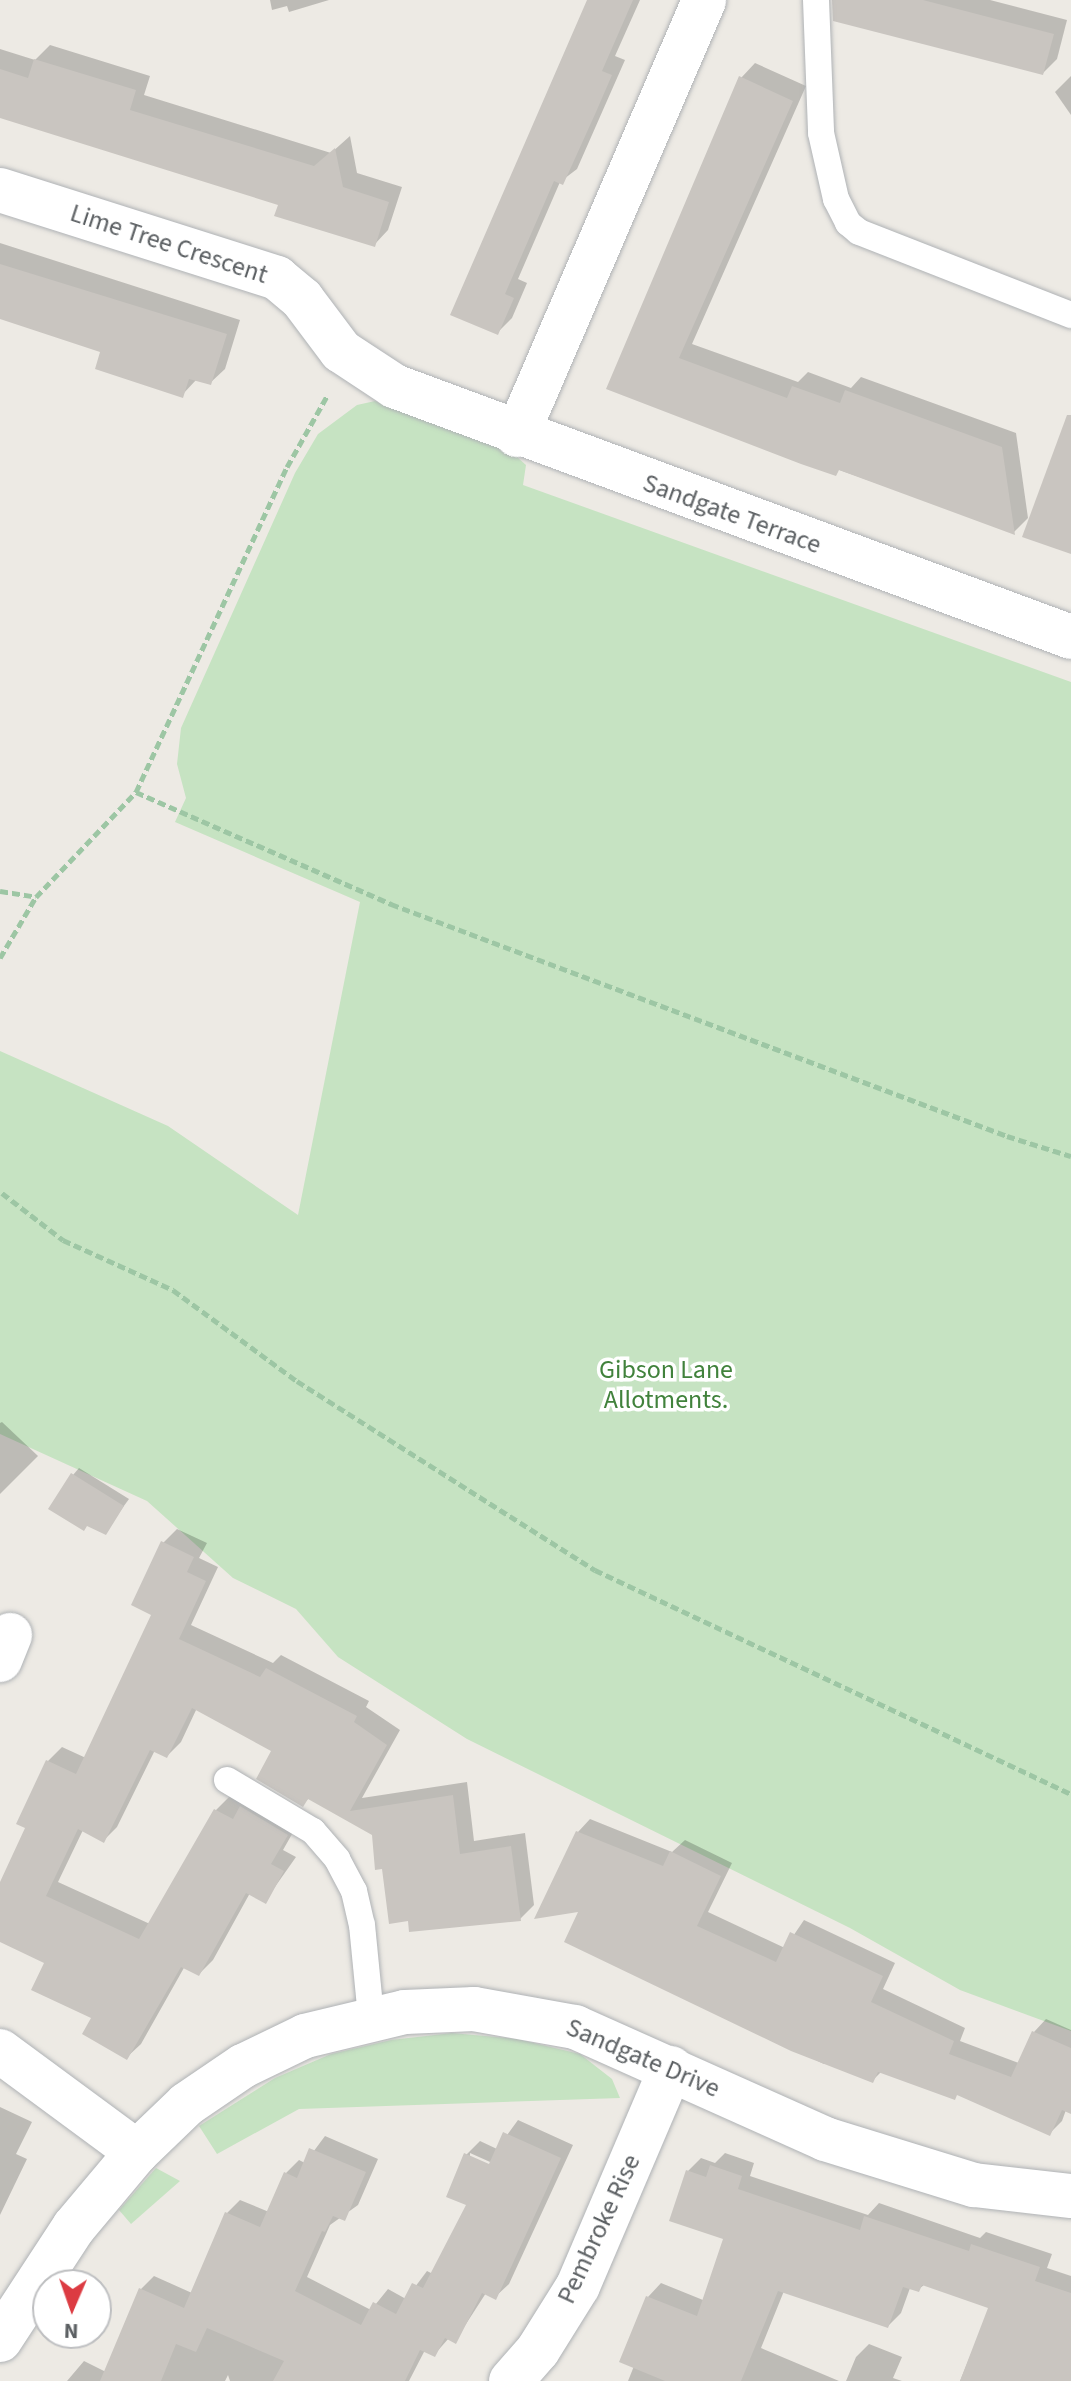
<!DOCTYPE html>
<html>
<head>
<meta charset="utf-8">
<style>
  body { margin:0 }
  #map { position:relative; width:1071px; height:2381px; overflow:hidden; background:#edeae4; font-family:"Source Sans 3",sans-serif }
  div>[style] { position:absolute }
  .green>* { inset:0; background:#c6e3c2 }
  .shadow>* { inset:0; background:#0003 }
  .building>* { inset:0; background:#c9c5c0 }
  .path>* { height:5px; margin-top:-2.5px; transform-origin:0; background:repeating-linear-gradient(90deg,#9dc6a4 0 8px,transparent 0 12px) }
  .roads { filter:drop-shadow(0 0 2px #afb2b5) drop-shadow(0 0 2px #afb2b5) }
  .service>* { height:26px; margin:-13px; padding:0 13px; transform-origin:13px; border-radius:13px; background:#fff }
  .minor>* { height:44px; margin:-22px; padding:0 22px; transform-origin:22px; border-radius:22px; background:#fff }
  span { translate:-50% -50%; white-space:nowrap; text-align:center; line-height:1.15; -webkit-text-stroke:7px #fff; paint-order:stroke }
  .street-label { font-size:26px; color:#5c6063 }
  .park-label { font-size:26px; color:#41823c }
  .north { position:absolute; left:32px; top:2269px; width:80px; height:80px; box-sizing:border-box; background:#fff; border:2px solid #bebfc1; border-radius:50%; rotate:182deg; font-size:22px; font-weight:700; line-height:32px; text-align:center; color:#5c6063 }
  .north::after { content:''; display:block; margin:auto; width:28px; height:36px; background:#dc3b42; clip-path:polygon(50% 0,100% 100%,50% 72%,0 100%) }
</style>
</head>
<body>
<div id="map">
  <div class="green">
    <div style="clip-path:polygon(375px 401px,507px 448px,526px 465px,523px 485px,1071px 682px,1071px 2031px,960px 1990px,850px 1928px,467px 1739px,338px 1657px,296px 1609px,233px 1578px,147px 1501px,0 1434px,0 1051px,168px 1126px,298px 1215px,360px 902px,175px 822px,186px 798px,177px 764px,181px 728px,295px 473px,318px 434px,357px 405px)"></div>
    <div style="clip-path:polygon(452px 2033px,517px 2039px,580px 2054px,612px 2079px,620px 2098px,299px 2109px,217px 2154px,199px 2126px,275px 2078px,331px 2054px,391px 2040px)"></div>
    <div style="clip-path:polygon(156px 2168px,180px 2181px,131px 2224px,119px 2210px)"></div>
  </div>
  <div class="shadow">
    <div style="clip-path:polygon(270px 0,329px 0,289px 12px,287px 6px,272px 10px)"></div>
    <div style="clip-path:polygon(590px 0,640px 0,615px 56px,625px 60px,577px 169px,560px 182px,518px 279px,527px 283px,512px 318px,497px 333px,453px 314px)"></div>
    <div style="clip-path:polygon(837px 0,990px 0,1067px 20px,1057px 59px,1043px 73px)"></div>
    <div style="clip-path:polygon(50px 45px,150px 76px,144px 95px,331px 153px,350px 136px,357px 173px,402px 187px,388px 230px,374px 245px,280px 204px,0 116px,0 49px,35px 60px)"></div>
    <div style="clip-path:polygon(755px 63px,806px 86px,692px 344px,798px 382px,808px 372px,851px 388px,861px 377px,1016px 433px,1028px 518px,1014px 532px,609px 388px,741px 78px)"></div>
    <div style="clip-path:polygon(1071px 76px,1071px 115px,1055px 92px)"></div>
    <div style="clip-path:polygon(0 243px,240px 320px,225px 369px,210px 383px,197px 379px,182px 395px,103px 350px,0 318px)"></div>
    <div style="clip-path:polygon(2px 1422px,38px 1456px,0 1494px,0 1423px)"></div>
    <div style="clip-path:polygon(79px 1468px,129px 1499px,105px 1532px,73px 1475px)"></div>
    <div style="clip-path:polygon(177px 1529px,207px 1543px,199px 1558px,218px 1567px,191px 1625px,273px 1663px,281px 1655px,369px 1701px,366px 1707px,400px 1730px,362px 1798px,467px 1782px,474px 1841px,525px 1833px,534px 1905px,520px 1919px,410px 1919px,374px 1834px,309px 1798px,303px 1804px,274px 1750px,197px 1708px,181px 1742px,167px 1756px,155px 1750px,117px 1827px,103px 1841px,83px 1830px,58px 1882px,150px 1924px,216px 1810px,230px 1796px,300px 1820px,283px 1850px,296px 1857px,265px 1901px,250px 1893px,213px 1960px,199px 1974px,185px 1966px,141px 2044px,127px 2057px,47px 1962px,0 1939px,0 1887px,28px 1827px,18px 1823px,48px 1761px,62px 1747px,86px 1758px,153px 1614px,163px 1543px)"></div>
    <div style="clip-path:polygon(590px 1819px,672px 1852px,685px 1840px,732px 1863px,708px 1912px,785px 1948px,804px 1920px,895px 1963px,883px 1989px,965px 2028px,960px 2041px,1019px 2063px,1034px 2032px,1046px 2019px,1071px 2030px,1071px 2096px,1062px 2121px,1049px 2134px,958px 2093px,882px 2071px,872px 2081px,828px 2061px,824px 2064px,567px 1941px,582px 1910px,578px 1832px)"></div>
    <div style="clip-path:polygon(0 2107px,32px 2122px,16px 2154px,27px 2159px,0 2215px)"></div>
    <div style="clip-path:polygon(evenodd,518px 2120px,573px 2145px,509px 2284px,495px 2297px,486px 2293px,455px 2341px,449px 2338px,434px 2355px,425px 2350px,409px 2381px,230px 2381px,228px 2375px,225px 2381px,67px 2381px,84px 2361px,106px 2372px,141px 2289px,154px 2276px,192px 2293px,227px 2213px,240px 2200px,269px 2212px,286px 2173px,299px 2160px,305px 2163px,325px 2136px,378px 2159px,358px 2205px,330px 2225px,307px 2277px,371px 2310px,388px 2289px,406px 2299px,427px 2271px,433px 2274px,469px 2204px,466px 2155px,480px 2141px,497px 2149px,518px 2120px,470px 2153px,499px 2166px,497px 2170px,470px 2158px,470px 2153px)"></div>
    <div style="clip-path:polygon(725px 2153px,754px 2163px,750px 2176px,868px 2215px,879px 2203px,980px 2238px,986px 2232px,1052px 2254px,1047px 2268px,1071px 2276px,1071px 2381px,960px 2381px,990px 2307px,925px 2284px,918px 2290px,910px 2288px,901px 2313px,888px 2326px,784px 2291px,761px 2348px,839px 2381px,628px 2381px,634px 2366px,622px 2361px,648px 2297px,661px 2283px,703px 2300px,725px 2238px,688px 2171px,701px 2158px,715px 2163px)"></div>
    <div style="clip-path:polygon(869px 2344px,902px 2357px,893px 2378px,902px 2381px,846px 2381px,856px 2357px)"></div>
  </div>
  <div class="building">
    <div style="clip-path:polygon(587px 0,633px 0,602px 71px,612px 75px,596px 112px,563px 185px,554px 181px,505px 294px,514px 298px,498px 335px,450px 315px)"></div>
    <div style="clip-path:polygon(832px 0,923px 0,1054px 34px,1043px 75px,833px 21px)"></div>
    <div style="clip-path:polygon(34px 59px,136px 90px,130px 110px,314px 166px,335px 148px,343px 187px,389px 202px,375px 247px,274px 216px,278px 205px,0 118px,0 69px,28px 78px)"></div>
    <div style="clip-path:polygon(739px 76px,793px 101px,679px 358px,787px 398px,792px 386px,840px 403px,845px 390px,1002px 447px,1015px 535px,839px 470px,836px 476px,801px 464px,606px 389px)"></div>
    <div style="clip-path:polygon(0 264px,227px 334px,211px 385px,189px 379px,183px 398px,95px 369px,100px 352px,0 319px)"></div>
    <div style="clip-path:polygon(1067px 415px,1071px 415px,1071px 554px,1022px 537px)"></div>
    <div style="clip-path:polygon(71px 1473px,124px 1506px,106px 1535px,87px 1526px,84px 1531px,48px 1509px)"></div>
    <div style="clip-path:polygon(161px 1541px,194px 1557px,187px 1572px,206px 1581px,179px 1639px,260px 1677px,266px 1668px,357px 1716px,354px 1722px,387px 1745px,350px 1811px,453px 1795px,460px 1854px,511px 1846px,521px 1921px,409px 1932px,408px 1921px,389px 1924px,382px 1869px,375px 1870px,372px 1835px,308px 1799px,303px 1807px,256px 1779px,271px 1751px,192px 1708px,167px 1758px,150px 1750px,104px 1843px,78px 1829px,46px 1896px,139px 1939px,214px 1809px,233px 1819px,240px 1806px,288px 1835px,271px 1864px,284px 1871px,266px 1904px,246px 1893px,199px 1976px,181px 1967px,127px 2060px,82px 2034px,91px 2018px,31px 1990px,44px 1963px,0 1942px,0 1882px,25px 1828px,16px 1824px,46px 1760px,76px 1774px,151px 1615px,131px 1605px)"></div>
    <div style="clip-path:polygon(576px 1831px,663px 1866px,670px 1851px,721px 1876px,697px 1926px,776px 1962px,790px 1932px,883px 1976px,871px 2002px,954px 2041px,949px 2054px,1011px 2077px,1032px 2031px,1071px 2048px,1071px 2114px,1062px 2110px,1050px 2136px,957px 2095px,955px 2100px,878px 2072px,873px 2083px,791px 2051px,564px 1942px,578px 1912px,534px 1919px)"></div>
    <div style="clip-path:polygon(503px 2132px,561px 2158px,496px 2300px,482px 2293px,456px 2344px,445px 2338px,435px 2357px,420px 2350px,405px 2381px,273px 2381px,284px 2361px,207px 2328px,196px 2352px,176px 2344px,161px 2381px,100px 2381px,139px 2288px,184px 2308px,225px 2212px,260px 2227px,284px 2172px,297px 2178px,309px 2148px,366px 2172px,345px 2221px,333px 2216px,325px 2232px,322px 2231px,295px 2291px,361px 2325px,373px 2302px,396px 2314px,412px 2283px,423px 2288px,466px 2205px,446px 2197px,464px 2153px,489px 2164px)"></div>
    <div style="clip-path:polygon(710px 2165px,742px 2176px,738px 2189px,860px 2230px,864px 2216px,969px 2251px,971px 2244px,1040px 2267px,1035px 2281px,1071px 2293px,1071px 2381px,960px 2381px,988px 2308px,922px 2285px,919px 2292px,903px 2287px,888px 2328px,778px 2291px,741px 2381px,665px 2381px,619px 2362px,646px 2296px,697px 2316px,723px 2239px,669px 2221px,686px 2170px,706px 2177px)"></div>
  </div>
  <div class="path">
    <div style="left:136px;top:792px;width:279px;rotate:23.7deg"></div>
    <div style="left:391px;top:904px;width:658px;rotate:20.64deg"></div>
    <div style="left:1007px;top:1136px;width:67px;rotate:17.4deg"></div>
    <div style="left:0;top:891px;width:36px;rotate:9deg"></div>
    <div style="left:0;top:958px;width:71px;rotate:-59.5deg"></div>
    <div style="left:36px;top:897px;width:145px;rotate:-46.4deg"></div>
    <div style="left:136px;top:792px;width:358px;rotate:-65.1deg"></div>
    <div style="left:287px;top:467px;width:81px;rotate:-60.6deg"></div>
    <div style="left:2px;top:1193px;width:77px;rotate:37.6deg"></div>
    <div style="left:63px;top:1240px;width:121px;rotate:24.4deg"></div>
    <div style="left:173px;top:1290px;width:154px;rotate:36.3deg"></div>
    <div style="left:297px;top:1381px;width:353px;rotate:32.4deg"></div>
    <div style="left:595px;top:1570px;width:526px;rotate:25.2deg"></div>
  </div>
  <div class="roads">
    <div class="service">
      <div style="left:816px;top:0;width:133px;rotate:87.8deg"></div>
      <div style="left:821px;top:133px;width:68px;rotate:77.2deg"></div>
      <div style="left:836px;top:199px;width:27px;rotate:63deg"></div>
      <div style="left:848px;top:223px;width:14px;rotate:39deg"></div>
      <div style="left:859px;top:232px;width:228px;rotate:21.4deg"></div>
      <div style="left:227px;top:1780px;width:100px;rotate:30.7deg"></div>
      <div style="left:313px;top:1831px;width:37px;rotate:49deg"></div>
      <div style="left:337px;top:1859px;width:36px;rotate:62deg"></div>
      <div style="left:354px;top:1891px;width:35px;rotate:77deg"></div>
      <div style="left:362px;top:1925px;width:92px;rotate:84.4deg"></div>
    </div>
    <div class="minor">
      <div style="left:0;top:190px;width:291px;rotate:17.6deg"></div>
      <div style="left:277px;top:278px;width:33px;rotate:40deg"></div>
      <div style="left:302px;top:299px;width:65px;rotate:53.1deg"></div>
      <div style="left:341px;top:351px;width:64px;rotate:33.4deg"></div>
      <div style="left:394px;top:386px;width:722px;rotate:20.34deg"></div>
      <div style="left:517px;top:435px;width:473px;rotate:-66.7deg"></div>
      <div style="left:0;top:1660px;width:27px;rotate:-68deg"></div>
      <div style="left:0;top:2051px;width:170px;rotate:36.4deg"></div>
      <div style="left:0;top:2340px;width:135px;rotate:-56.8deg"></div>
      <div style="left:74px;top:2227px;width:98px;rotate:-50deg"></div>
      <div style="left:137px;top:2152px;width:69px;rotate:-43.8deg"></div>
      <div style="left:187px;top:2104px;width:68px;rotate:-34.2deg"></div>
      <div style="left:243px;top:2066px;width:69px;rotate:-25.8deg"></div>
      <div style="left:305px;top:2036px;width:103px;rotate:-13.5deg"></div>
      <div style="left:405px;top:2012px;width:69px;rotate:-2.5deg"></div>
      <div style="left:474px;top:2009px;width:103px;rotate:10.1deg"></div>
      <div style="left:575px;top:2027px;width:274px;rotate:24.1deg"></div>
      <div style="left:825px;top:2139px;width:156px;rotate:17.2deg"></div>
      <div style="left:974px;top:2185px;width:98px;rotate:6.5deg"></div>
      <div style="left:511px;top:2381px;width:41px;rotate:-48.9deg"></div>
      <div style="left:538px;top:2350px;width:75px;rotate:-58deg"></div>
      <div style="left:578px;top:2286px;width:237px;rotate:-66.9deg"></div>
    </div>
  </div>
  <div class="street-label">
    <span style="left:169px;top:244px;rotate:18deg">Lime Tree Crescent</span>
    <span style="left:732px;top:514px;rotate:20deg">Sandgate Terrace</span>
    <span style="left:643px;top:2058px;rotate:23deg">Sandgate Drive</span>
    <span style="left:599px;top:2229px;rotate:-65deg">Pembroke Rise</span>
  </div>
  <div class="park-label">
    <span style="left:666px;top:1385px">Gibson Lane<br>Allotments.</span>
  </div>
  <div class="north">N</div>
</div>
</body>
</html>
